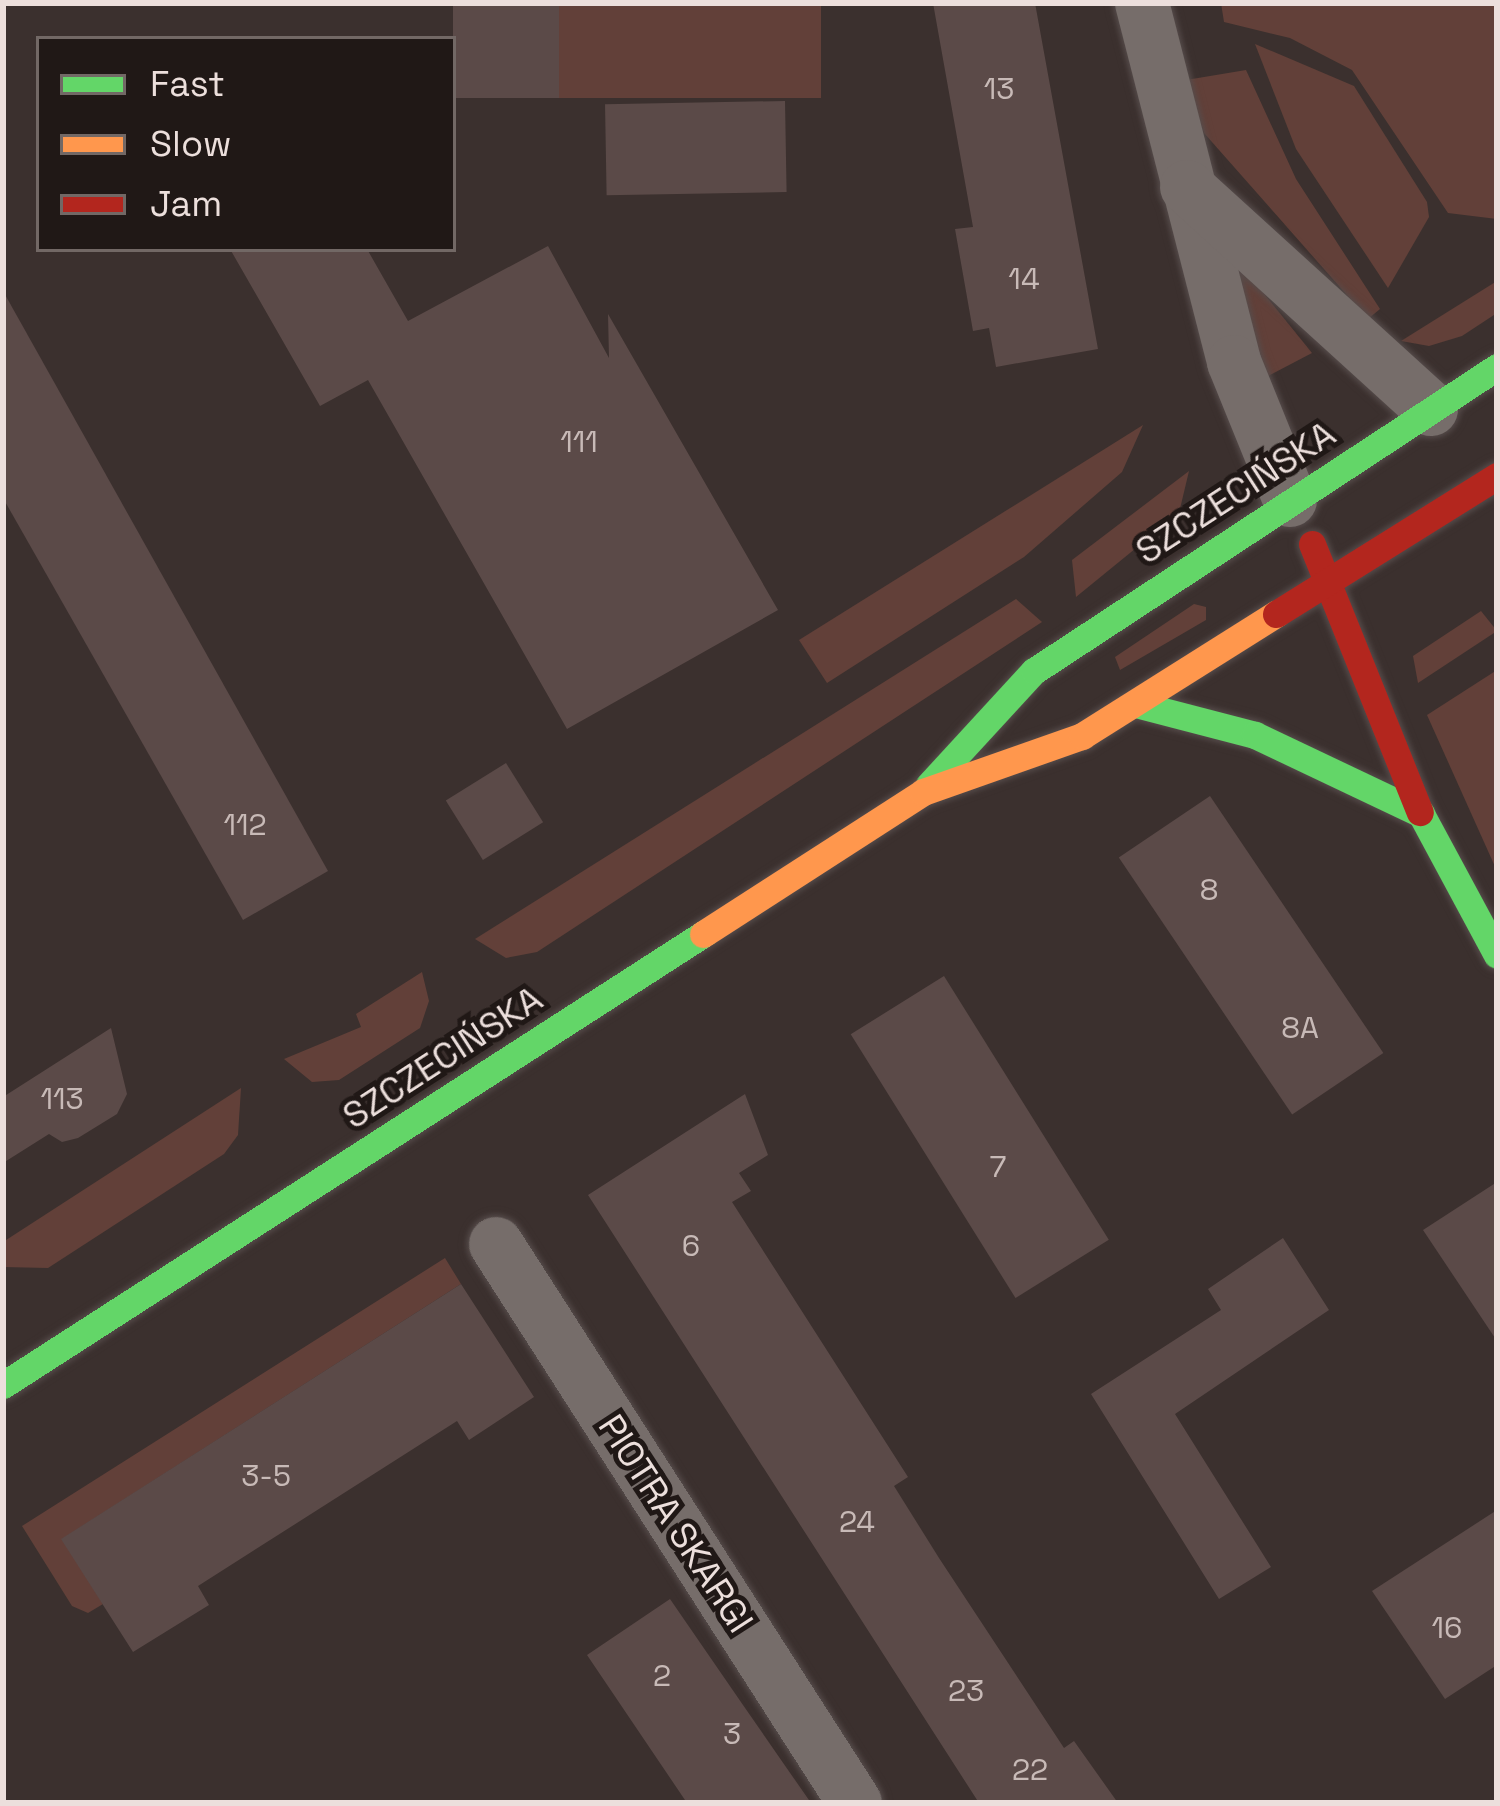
<!DOCTYPE html>
<html>
<head>
<meta charset="utf-8">
<style>
  body { margin:0 }
  #map { position:relative; width:1500px; height:1806px; overflow:hidden; background:#3b302e; font-family:"Space Grotesk",sans-serif }
  div>[style] { position:absolute }
  .green>* { inset:0; background:#624039; transform-origin:0 0 }
  .building>* { inset:0; background:#5b4a48; transform-origin:0 0 }
  .roads { filter:drop-shadow(0 0 3px #564c4b) drop-shadow(0 0 3px #564c4b) }
  .street>* { height:54px; margin:-27px; padding:0 27px; transform-origin:27px; border-radius:27px; background:#766d6a }
  .fast>* { height:27px; margin:-13.5px; padding:0 13.5px; transform-origin:13.5px; border-radius:13.5px; background:#63d668 }
  .slow>* { height:27px; margin:-13.5px; padding:0 13.5px; transform-origin:13.5px; border-radius:13.5px; background:#ff974d }
  .jam>* { height:27px; margin:-13.5px; padding:0 13.5px; transform-origin:13.5px; border-radius:13.5px; background:#b3261e }
  span { translate:-50% -50%; white-space:nowrap; text-align:center; line-height:1.15; -webkit-text-stroke:10px #201816; paint-order:stroke }
  .number-label { font-size:30px; color:#c8bab7 }
  .number-label span { -webkit-text-stroke-width:0 }
  .street-label { font-size:36px; color:#ecdfdc }
  .frame { position:absolute; inset:0; border:6px solid #ecdfdc; pointer-events:none }
  .legend { position:absolute; left:36px; top:36px; width:420px; height:216px; box-sizing:border-box; background:#201816; border:3px solid #726865; margin:0; padding:15px 21px; list-style:none; font-size:36px; color:#ecdfdc }
  .legend li { display:flex; align-items:center; gap:24px; height:60px }
  .legend b { width:60px; border:3px solid #726865 }
</style>
</head>
<body>
<div id="map">
  <div class="green">
    <div style="left:559px;top:3px;width:262px;height:95px"></div>
    <div style="clip-path:polygon(1221px 3px,1497px 3px,1497px 219px,1448px 213px,1352px 70px,1290px 38px,1224px 22px)"></div>
    <div style="clip-path:polygon(1255px 44px,1354px 86px,1427px 202px,1429px 217px,1388px 288px,1296px 149px)"></div>
    <div style="clip-path:polygon(1246px 70px,1296px 179px,1380px 309px,1368px 319px,1204px 133px,1186px 80px)"></div>
    <div style="clip-path:polygon(1245px 270px,1312px 353px,1268px 376px,1231px 279px)"></div>
    <div style="clip-path:polygon(1497px 281px,1497px 313px,1462px 336px,1429px 346px,1401px 341px)"></div>
    <div style="clip-path:polygon(1143px 425px,1122px 472px,1024px 557px,827px 683px,799px 640px)"></div>
    <div style="clip-path:polygon(1189px 471px,1179px 513px,1076px 597px,1072px 560px)"></div>
    <div style="clip-path:polygon(1016px 599px,1042px 622px,537px 952px,506px 958px,475px 939px)"></div>
    <div style="clip-path:polygon(1194px 604px,1206px 607px,1206px 620px,1120px 670px,1115px 657px)"></div>
    <div style="clip-path:polygon(1481px 611px,1497px 631px,1418px 683px,1413px 656px)"></div>
    <div style="clip-path:polygon(1497px 670px,1497px 871px,1427px 715px)"></div>
    <div style="clip-path:polygon(422px 972px,429px 1001px,420px 1028px,339px 1080px,312px 1082px,284px 1059px,361px 1027px,356px 1014px)"></div>
    <div style="clip-path:polygon(241px 1088px,238px 1135px,224px 1154px,48px 1268px,3px 1267px,3px 1242px)"></div>
    <div style="clip-path:polygon(445px 1258px,461px 1284px,62px 1539px,103px 1604px,88px 1613px,72px 1606px,22px 1526px)"></div>
  </div>
  <div class="building">
    <div style="left:453px;top:3px;width:106px;height:95px"></div>
    <div style="clip-path:polygon(933px 3px,1035px 3px,1098px 349px,996px 367px,989px 328px,973px 331px,955px 229px,973px 227px)"></div>
    <div style="left:785px;top:101px;width:91px;height:180px;rotate:89deg"></div>
    <div style="clip-path:polygon(548px 246px,609px 358px,608px 314px,778px 610px,567px 729px,368px 380px,320px 406px,230px 249px,367px 249px,408px 321px)"></div>
    <div style="clip-path:polygon(3px 291px,328px 871px,243px 920px,3px 498px)"></div>
    <div style="left:506px;top:763px;width:70px;height:71px;rotate:58deg"></div>
    <div style="left:1210px;top:796px;width:310px;height:110px;rotate:56deg"></div>
    <div style="left:944px;top:976px;width:311px;height:110px;rotate:58deg"></div>
    <div style="clip-path:polygon(111px 1028px,127px 1094px,117px 1114px,78px 1138px,62px 1142px,49px 1134px,3px 1163px,3px 1097px)"></div>
    <div style="clip-path:polygon(745px 1094px,768px 1155px,739px 1173px,751px 1191px,732px 1202px,908px 1477px,894px 1486px,939px 1558px,1064px 1748px,1074px 1741px,1118px 1803px,979px 1803px,588px 1195px)"></div>
    <div style="clip-path:polygon(1497px 1182px,1497px 1341px,1423px 1230px)"></div>
    <div style="clip-path:polygon(1283px 1238px,1329px 1310px,1175px 1414px,1271px 1567px,1219px 1599px,1091px 1394px,1221px 1310px,1208px 1289px)"></div>
    <div style="clip-path:polygon(461px 1284px,534px 1397px,469px 1440px,457px 1421px,198px 1586px,209px 1605px,133px 1652px,61px 1539px)"></div>
    <div style="clip-path:polygon(1497px 1510px,1497px 1665px,1445px 1699px,1372px 1591px)"></div>
    <div style="clip-path:polygon(670px 1599px,743px 1705px,811px 1803px,687px 1803px,587px 1655px)"></div>
  </div>
  <div class="roads">
    <div class="street">
      <div style="left:1142px;top:3px;width:371px;rotate:75.6deg"></div>
      <div style="left:1234px;top:362px;width:149px;rotate:67.9deg"></div>
      <div style="left:1187px;top:187px;width:330px;rotate:42.3deg"></div>
      <div style="left:496px;top:1244px;width:664px;rotate:57.29deg"></div>
    </div>
    <div class="fast">
      <div style="left:1136px;top:704px;width:123px;rotate:14.6deg"></div>
      <div style="left:1255px;top:735px;width:184px;rotate:25.4deg"></div>
      <div style="left:929px;top:785px;width:155px;rotate:-47.4deg"></div>
      <div style="left:1034px;top:671px;width:554px;rotate:-33.29deg"></div>
      <div style="left:1420px;top:812px;width:162px;rotate:61.7deg"></div>
      <div style="left:3px;top:1385px;width:833px;rotate:-32.79deg"></div>
    </div>
    <div class="slow">
      <div style="left:703px;top:934px;width:262px;rotate:-32.8deg"></div>
      <div style="left:923px;top:792px;width:169px;rotate:-19.4deg"></div>
      <div style="left:1082px;top:736px;width:229px;rotate:-32.2deg"></div>
    </div>
    <div class="jam">
      <div style="left:1312px;top:544px;width:289px;rotate:68.1deg"></div>
      <div style="left:1276px;top:614px;width:261px;rotate:-32deg"></div>
    </div>
  </div>
  <div class="number-label">
    <span style="left:999px;top:89px">13</span>
    <span style="left:1024px;top:279px">14</span>
    <span style="left:579px;top:442px">111</span>
    <span style="left:245px;top:825px">112</span>
    <span style="left:1209px;top:890px">8</span>
    <span style="left:1300px;top:1028px">8A</span>
    <span style="left:62px;top:1099px">113</span>
    <span style="left:998px;top:1167px">7</span>
    <span style="left:691px;top:1246px">6</span>
    <span style="left:266px;top:1476px">3-5</span>
    <span style="left:857px;top:1522px">24</span>
    <span style="left:1447px;top:1628px">16</span>
    <span style="left:662px;top:1676px">2</span>
    <span style="left:966px;top:1691px">23</span>
    <span style="left:732px;top:1734px">3</span>
    <span style="left:1030px;top:1770px">22</span>
  </div>
  <div class="street-label">
    <span style="left:1236px;top:493px;rotate:-33deg">SZCZECIŃSKA</span>
    <span style="left:443px;top:1058px;rotate:-33deg">SZCZECIŃSKA</span>
    <span style="left:675px;top:1524px;rotate:57deg">PIOTRA SKARGI</span>
  </div>
  <div class="frame"></div>
  <ul class="legend">
  <li><b style="height:15px;background:#63d668"></b>Fast</li>
  <li><b style="height:15px;background:#ff974d"></b>Slow</li>
  <li><b style="height:15px;background:#b3261e"></b>Jam</li>
  </ul>
</div>
</body>
</html>
